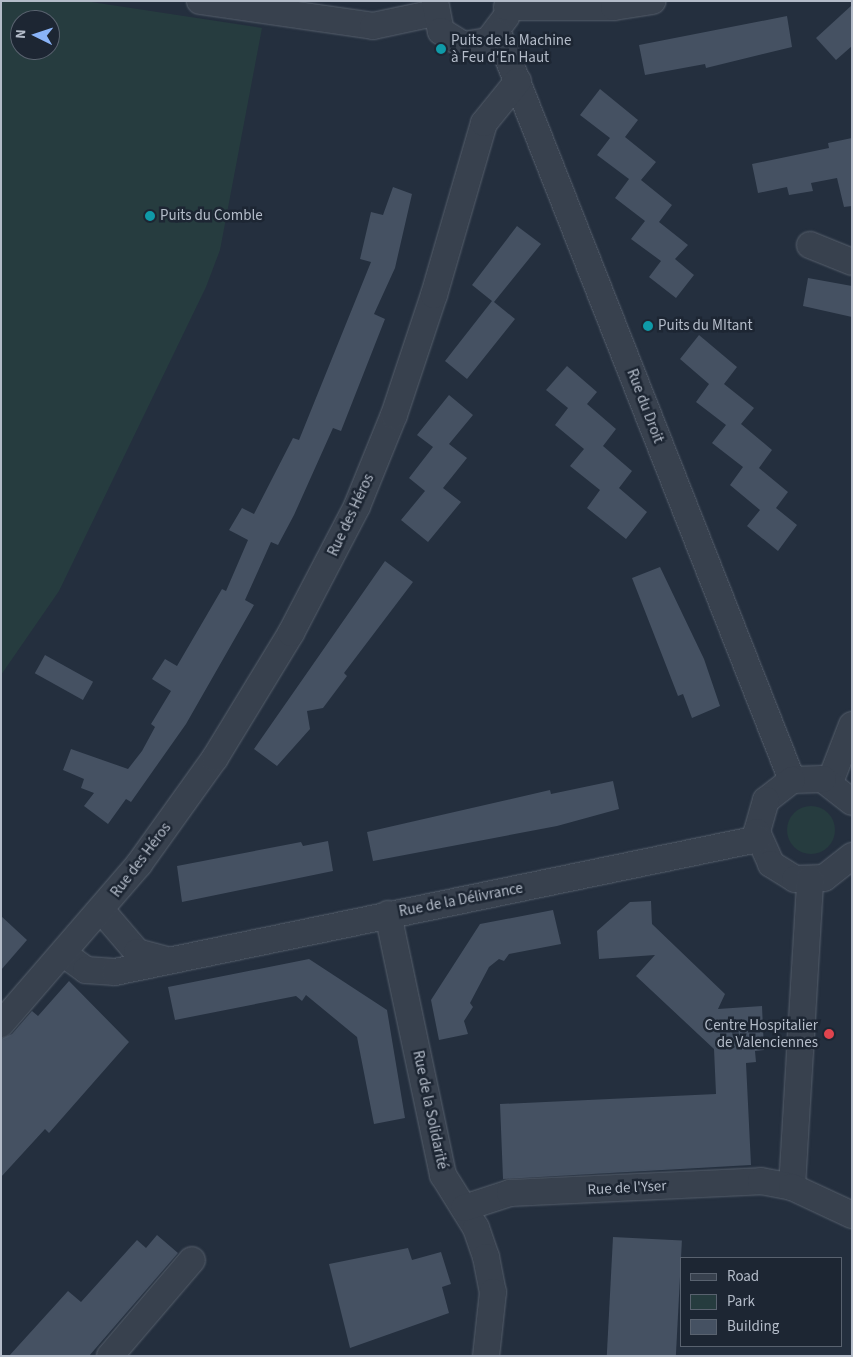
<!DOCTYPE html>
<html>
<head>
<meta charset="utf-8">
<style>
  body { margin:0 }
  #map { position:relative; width:853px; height:1357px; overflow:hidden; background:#242f3e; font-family:"Source Sans 3",sans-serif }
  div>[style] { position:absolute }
  .green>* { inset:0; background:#263c3f }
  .round { border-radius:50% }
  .building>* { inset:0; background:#455162; transform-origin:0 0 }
  .roads { filter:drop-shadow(0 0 1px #565f6c) drop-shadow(0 0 1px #565f6c) }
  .minor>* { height:26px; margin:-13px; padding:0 13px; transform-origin:13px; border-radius:13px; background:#38414e }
  .dots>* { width:14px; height:14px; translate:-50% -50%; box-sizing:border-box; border:2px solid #1d2633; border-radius:50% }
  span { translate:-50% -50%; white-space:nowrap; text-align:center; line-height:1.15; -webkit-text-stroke:5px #1d2633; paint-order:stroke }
  .poi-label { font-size:15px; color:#b4bcc9 }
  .left { translate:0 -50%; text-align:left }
  .right { translate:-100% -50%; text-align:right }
  .street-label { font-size:15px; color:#b4bcc9 }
  .frame { position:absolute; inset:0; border:2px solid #b4bcc9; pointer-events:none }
  .legend { position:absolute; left:680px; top:1257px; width:162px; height:90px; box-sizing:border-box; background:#1d2633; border:1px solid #59626f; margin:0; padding:6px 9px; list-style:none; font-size:15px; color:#b4bcc9 }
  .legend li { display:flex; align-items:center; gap:10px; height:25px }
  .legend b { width:25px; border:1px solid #59626f }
  .north { position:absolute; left:10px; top:10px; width:50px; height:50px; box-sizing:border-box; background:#1d2633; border:1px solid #59626f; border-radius:50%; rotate:274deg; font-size:14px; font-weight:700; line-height:20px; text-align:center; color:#b4bcc9 }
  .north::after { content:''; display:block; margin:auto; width:18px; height:22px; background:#8ab4f8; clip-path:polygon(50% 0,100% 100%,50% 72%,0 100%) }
</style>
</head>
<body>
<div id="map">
  <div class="green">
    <div style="clip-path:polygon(evenodd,1px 1px,85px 1px,262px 28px,220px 250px,206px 287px,59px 591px,1px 675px,1px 1px,20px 20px,50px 20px,50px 50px,20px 50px,20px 20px)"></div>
    <div class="round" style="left:787px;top:806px;width:48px;height:48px"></div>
  </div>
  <div class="building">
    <div style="clip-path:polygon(852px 5px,852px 46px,836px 60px,816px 38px)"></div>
    <div style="clip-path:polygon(787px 16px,792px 47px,706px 68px,705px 64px,645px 75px,639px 45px)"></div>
    <div style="clip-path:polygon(600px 89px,638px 120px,625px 137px,656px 162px,641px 180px,672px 205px,659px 222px,688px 245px,675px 259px,694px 275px,676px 298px,649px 277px,661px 261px,631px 239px,645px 221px,615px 198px,629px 179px,597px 155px,610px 138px,580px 115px)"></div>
    <div style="clip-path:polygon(852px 138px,852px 206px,844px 207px,837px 178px,811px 183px,813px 191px,789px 195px,787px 187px,758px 193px,752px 164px,829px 148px,828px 143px)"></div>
    <div style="clip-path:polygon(393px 187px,412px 194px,395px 268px,374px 314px,385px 319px,341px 431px,333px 428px,294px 515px,278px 545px,271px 542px,245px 600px,254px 605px,186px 724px,131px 802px,126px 799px,108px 824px,84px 806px,94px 793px,81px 788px,84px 779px,63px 770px,71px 749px,128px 769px,142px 751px,155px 727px,151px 724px,171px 691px,152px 679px,165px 659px,177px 666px,222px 589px,226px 591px,248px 540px,229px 530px,242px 508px,254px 514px,293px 438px,299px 440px,371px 262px,360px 259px,371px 212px,383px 215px)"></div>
    <div style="clip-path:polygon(517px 226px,541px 244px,494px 302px,515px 319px,467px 379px,445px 361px,492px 301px,472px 285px)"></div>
    <div style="clip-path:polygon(808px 278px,852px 286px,852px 317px,803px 306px)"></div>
    <div style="clip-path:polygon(699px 335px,737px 367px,724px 384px,754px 408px,741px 424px,772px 450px,759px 468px,788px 492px,776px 508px,797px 525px,778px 551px,747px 526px,760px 510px,730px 485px,743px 467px,712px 443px,726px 425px,696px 402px,709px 384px,680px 359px)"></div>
    <div style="clip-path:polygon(567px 366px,597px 392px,587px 404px,616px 429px,603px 446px,632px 471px,619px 488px,647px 512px,626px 539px,587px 508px,600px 490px,570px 466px,584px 449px,555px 425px,568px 408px,546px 390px)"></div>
    <div style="clip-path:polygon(449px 395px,473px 415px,449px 444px,467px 458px,443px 488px,461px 502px,428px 542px,401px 520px,425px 491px,409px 478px,433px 447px,417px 435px)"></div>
    <div style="clip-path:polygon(385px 561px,413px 582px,344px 673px,347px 676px,323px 708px,307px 711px,310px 729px,277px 766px,254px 749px)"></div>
    <div style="clip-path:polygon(660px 567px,704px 659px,720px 706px,692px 718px,683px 694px,678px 696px,632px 578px)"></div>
    <div style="left:45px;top:655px;width:55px;height:21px;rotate:29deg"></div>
    <div style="clip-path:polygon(613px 781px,619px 809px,557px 826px,373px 861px,367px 832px,550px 790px,551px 794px)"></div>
    <div style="clip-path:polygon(328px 841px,333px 871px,182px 902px,177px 866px,301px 842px,303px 846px)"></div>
    <div style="clip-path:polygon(651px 901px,652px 924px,725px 994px,718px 1009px,762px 1006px,764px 1050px,755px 1051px,756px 1062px,746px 1063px,751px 1165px,503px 1179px,500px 1104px,716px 1094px,714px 1049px,636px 976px,655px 955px,599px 959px,597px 931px,630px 902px)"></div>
    <div style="clip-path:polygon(553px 910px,561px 944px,509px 954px,504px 961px,499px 959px,489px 967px,470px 1003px,473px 1007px,464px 1021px,468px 1034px,439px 1040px,431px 1000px,480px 924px)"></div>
    <div style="clip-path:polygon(1px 916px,27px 940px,1px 970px)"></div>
    <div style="clip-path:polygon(309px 959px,387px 1010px,405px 1118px,374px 1124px,357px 1037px,306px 995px,302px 1001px,296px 996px,175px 1020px,168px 987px)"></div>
    <div style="clip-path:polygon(69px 981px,129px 1042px,49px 1133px,45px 1129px,1px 1177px,1px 1039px,12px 1034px,32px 1011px,38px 1016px)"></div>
    <div style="clip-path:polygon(157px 1235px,178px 1253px,89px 1356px,9px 1356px,68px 1291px,81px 1302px,137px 1240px,146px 1248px)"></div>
    <div style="left:613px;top:1237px;width:69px;height:119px;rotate:3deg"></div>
    <div style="clip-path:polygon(408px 1248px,412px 1260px,441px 1252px,451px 1284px,442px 1287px,449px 1313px,350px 1348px,329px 1264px)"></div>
  </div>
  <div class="roads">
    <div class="minor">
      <div style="left:200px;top:1px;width:175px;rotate:8.2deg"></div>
      <div style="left:373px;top:26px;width:62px;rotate:-12deg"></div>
      <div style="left:435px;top:1px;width:31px;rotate:79deg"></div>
      <div style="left:441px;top:31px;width:26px;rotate:32deg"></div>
      <div style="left:463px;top:45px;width:25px;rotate:-9deg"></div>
      <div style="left:488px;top:41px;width:30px;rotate:-53deg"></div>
      <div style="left:507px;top:7px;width:107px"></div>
      <div style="left:614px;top:7px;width:39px;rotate:-9deg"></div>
      <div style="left:498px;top:33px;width:803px;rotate:68.52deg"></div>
      <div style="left:810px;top:245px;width:45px;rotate:22deg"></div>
      <div style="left:830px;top:782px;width:61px;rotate:-68.9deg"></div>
      <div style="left:852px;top:802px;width:37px;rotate:-142deg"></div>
      <div style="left:823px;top:779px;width:31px;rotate:178deg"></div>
      <div style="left:792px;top:780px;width:33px;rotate:142deg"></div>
      <div style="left:766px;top:800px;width:33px;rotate:106deg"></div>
      <div style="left:757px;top:832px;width:35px;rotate:66deg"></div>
      <div style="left:771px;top:864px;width:28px;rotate:32deg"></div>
      <div style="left:795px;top:879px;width:29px;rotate:-2deg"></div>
      <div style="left:824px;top:878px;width:36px;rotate:-38deg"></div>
      <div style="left:102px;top:911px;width:54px;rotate:49.5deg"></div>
      <div style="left:137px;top:952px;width:28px;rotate:15deg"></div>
      <div style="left:388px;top:914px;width:267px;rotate:78.1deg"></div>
      <div style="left:443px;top:1175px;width:62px;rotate:58.1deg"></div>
      <div style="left:476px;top:1228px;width:31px;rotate:71deg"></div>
      <div style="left:486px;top:1257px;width:36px;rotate:79deg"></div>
      <div style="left:493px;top:1292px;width:64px;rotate:96.2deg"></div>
      <div style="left:64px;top:954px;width:27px;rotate:36deg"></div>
      <div style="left:86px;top:970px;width:29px;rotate:4deg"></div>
      <div style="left:115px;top:972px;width:657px;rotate:-11.69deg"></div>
      <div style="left:1px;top:1024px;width:211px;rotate:-49.2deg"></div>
      <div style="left:139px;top:864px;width:130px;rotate:-54.4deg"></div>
      <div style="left:215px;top:758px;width:146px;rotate:-58.7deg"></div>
      <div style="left:291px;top:633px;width:143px;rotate:-62.5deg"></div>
      <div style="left:357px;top:506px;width:98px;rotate:-67.9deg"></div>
      <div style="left:394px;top:415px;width:126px;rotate:-71.6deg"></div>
      <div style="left:434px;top:295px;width:179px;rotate:-73.8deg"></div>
      <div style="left:484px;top:123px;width:54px;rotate:-51deg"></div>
      <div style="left:792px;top:1187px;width:308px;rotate:-86.6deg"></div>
      <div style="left:464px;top:1208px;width:48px;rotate:-18.1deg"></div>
      <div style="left:510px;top:1193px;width:251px;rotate:-2.7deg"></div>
      <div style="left:761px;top:1181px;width:32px;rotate:11deg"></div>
      <div style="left:792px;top:1187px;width:66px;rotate:25deg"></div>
      <div style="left:110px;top:1356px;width:126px;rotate:-49.5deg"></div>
    </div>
  </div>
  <div class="dots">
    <div style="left:441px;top:49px;background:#0f9aa8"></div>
    <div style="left:150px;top:216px;background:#0f9aa8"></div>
    <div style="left:648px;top:326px;background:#0f9aa8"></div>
    <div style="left:829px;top:1034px;background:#e0444e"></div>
  </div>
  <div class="poi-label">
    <span class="left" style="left:451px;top:49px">Puits de la Machine<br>à Feu d'En Haut</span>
    <span class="left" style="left:160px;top:216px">Puits du Comble</span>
    <span class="left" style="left:658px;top:326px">Puits du MItant</span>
    <span class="right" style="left:818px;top:1034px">Centre Hospitalier<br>de Valenciennes</span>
  </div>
  <div class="street-label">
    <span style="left:645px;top:406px;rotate:69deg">Rue du Droit</span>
    <span style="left:351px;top:515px;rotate:-65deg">Rue des Héros</span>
    <span style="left:141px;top:860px;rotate:-53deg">Rue des Héros</span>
    <span style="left:461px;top:900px;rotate:-11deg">Rue de la Délivrance</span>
    <span style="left:430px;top:1110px;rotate:78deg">Rue de la Solidarité</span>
    <span style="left:627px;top:1188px;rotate:-3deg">Rue de l'Yser</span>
  </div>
  <div class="frame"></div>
  <ul class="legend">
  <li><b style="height:6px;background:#38414e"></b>Road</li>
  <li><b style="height:14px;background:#263c3f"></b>Park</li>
  <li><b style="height:14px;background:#455162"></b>Building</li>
  </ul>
  <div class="north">N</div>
</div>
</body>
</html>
